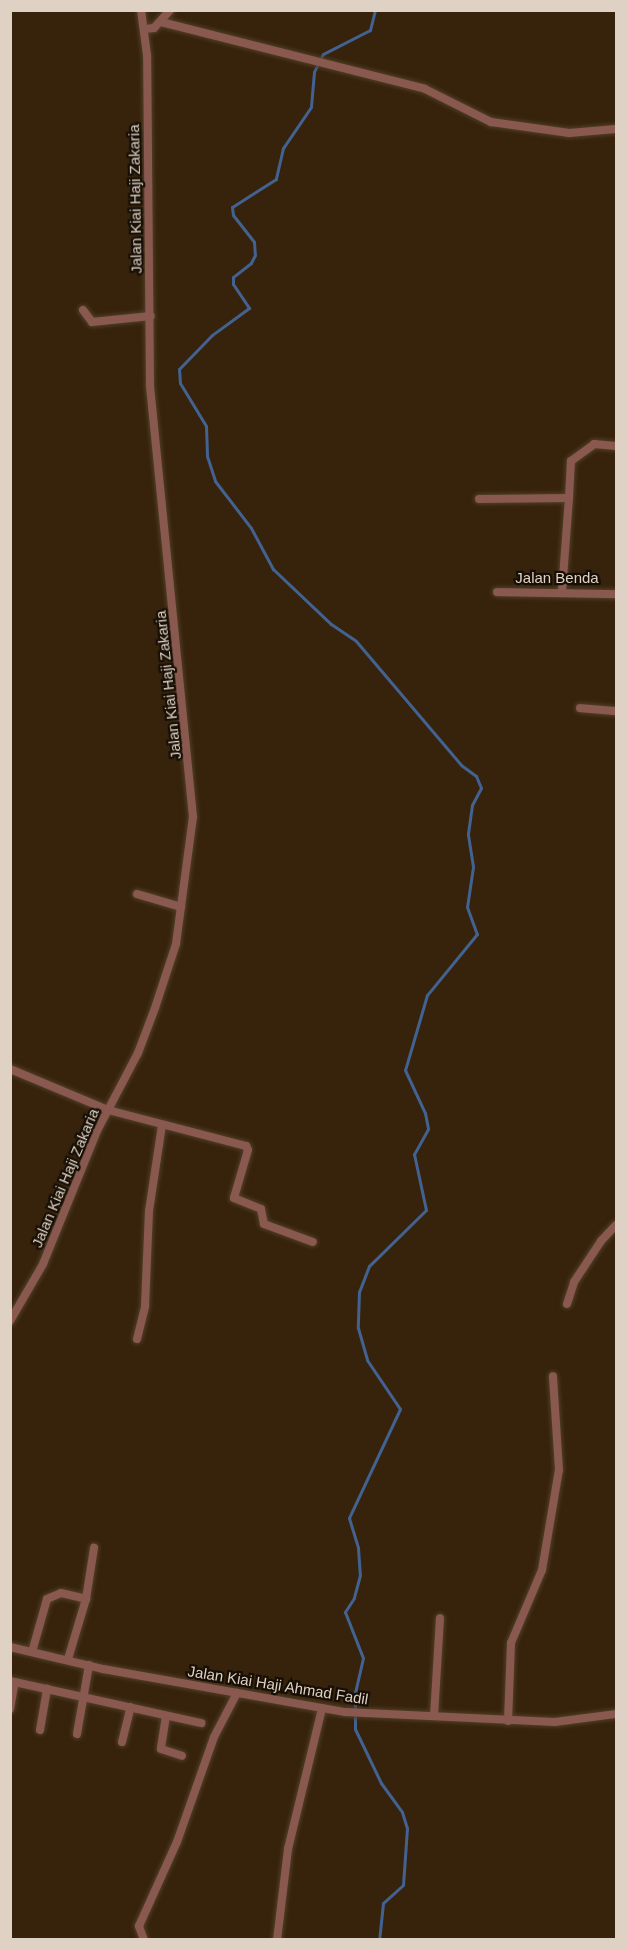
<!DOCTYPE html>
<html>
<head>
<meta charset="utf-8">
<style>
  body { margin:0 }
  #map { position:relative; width:627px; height:1950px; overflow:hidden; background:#37230b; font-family:Helvetica,sans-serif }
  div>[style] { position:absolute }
  .stream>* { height:3px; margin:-1.5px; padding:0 1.5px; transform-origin:1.5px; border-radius:1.5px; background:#426292 }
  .roads { filter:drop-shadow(0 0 2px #523f29) drop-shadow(0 0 2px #523f29) }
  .street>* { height:8px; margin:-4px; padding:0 4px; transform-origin:4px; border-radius:4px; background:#895950 }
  span { translate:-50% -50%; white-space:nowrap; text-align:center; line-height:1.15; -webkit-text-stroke:4.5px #170f05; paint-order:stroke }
  .street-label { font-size:15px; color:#dfd2c4 }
  .frame { position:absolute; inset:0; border:12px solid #dfd2c4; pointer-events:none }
</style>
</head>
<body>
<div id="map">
  <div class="stream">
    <div style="left:375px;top:10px;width:21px;rotate:104deg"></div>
    <div style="left:370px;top:30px;width:53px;rotate:152.9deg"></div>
    <div style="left:323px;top:54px;width:20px;rotate:117deg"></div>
    <div style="left:314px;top:72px;width:35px;rotate:95deg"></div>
    <div style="left:311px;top:107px;width:50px;rotate:124.3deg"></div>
    <div style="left:283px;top:148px;width:32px;rotate:103deg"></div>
    <div style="left:276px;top:179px;width:52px;rotate:147.5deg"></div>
    <div style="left:232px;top:207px;width:8px;rotate:83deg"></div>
    <div style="left:233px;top:215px;width:34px;rotate:52deg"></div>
    <div style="left:254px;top:242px;width:13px;rotate:86deg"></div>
    <div style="left:255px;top:255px;width:9px;rotate:117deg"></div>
    <div style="left:251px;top:263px;width:23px;rotate:142deg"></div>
    <div style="left:233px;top:277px;width:7px;rotate:90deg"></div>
    <div style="left:233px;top:284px;width:29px;rotate:56deg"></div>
    <div style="left:249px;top:308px;width:46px;rotate:143.9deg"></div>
    <div style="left:212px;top:335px;width:47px;rotate:134.1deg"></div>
    <div style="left:179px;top:369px;width:14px;rotate:86deg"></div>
    <div style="left:180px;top:383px;width:50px;rotate:58.8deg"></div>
    <div style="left:206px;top:426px;width:30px;rotate:88deg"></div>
    <div style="left:207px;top:456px;width:26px;rotate:72deg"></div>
    <div style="left:215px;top:481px;width:59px;rotate:52.5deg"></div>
    <div style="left:251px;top:528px;width:47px;rotate:61.8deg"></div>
    <div style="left:273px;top:569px;width:80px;rotate:43.5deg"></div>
    <div style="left:331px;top:624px;width:30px;rotate:34deg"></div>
    <div style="left:356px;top:641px;width:162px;rotate:49.7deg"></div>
    <div style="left:461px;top:765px;width:19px;rotate:36deg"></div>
    <div style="left:476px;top:776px;width:13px;rotate:67deg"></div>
    <div style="left:481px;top:788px;width:19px;rotate:118deg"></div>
    <div style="left:472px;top:805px;width:30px;rotate:98deg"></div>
    <div style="left:468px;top:835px;width:32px;rotate:81deg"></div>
    <div style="left:473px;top:867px;width:40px;rotate:98.5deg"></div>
    <div style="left:467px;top:907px;width:29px;rotate:70deg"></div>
    <div style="left:477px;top:934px;width:79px;rotate:129.3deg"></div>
    <div style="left:427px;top:995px;width:78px;rotate:106.3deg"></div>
    <div style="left:405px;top:1070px;width:47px;rotate:65.1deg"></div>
    <div style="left:425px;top:1113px;width:16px;rotate:79deg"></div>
    <div style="left:428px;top:1129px;width:29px;rotate:119deg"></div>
    <div style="left:414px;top:1154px;width:57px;rotate:77.9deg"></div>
    <div style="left:426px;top:1210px;width:80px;rotate:135.5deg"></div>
    <div style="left:369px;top:1266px;width:28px;rotate:111deg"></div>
    <div style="left:359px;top:1292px;width:36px;rotate:92deg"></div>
    <div style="left:358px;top:1328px;width:33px;rotate:74deg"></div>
    <div style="left:367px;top:1360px;width:59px;rotate:56deg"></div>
    <div style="left:400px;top:1409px;width:120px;rotate:115.1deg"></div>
    <div style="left:349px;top:1518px;width:31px;rotate:73deg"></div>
    <div style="left:358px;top:1548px;width:27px;rotate:86deg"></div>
    <div style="left:360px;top:1575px;width:24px;rotate:105deg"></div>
    <div style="left:354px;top:1598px;width:17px;rotate:123deg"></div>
    <div style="left:345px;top:1612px;width:49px;rotate:68.6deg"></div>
    <div style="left:363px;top:1658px;width:36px;rotate:103deg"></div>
    <div style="left:355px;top:1693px;width:36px;rotate:90deg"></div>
    <div style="left:355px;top:1729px;width:60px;rotate:64.3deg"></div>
    <div style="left:381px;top:1783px;width:36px;rotate:54deg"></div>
    <div style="left:402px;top:1812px;width:17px;rotate:73deg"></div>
    <div style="left:407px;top:1828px;width:57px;rotate:94deg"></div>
    <div style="left:403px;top:1885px;width:27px;rotate:138deg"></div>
    <div style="left:383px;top:1903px;width:37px;rotate:96deg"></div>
  </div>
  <div class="roads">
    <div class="street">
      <div style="left:161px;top:22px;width:272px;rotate:14.2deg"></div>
      <div style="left:425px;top:89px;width:74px;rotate:26.6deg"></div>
      <div style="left:491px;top:122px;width:79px;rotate:8deg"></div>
      <div style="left:569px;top:133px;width:47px;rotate:-4.9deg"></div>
      <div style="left:145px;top:29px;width:9px;rotate:-6deg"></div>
      <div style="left:154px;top:28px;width:24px;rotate:-48deg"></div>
      <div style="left:83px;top:310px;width:15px;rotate:53deg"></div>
      <div style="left:92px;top:322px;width:59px;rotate:-5.8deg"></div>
      <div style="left:569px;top:498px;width:37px;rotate:-87deg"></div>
      <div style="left:571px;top:461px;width:29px;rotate:-36deg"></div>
      <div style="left:594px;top:444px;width:22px;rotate:5deg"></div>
      <div style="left:479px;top:499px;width:90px;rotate:-0.6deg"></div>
      <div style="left:569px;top:498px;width:93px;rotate:94.3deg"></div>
      <div style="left:497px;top:592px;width:119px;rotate:1deg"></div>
      <div style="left:580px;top:708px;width:36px;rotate:5deg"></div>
      <div style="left:137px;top:894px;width:46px;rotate:16.5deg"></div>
      <div style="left:10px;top:1069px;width:106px;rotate:22.7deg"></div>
      <div style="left:108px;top:1110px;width:143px;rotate:14.6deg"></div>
      <div style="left:246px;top:1146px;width:4px;rotate:63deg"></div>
      <div style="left:248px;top:1150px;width:50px;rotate:106.3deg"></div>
      <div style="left:234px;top:1198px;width:29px;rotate:22deg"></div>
      <div style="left:261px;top:1209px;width:15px;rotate:79deg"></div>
      <div style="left:264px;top:1224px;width:52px;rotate:20.2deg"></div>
      <div style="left:567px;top:1304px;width:23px;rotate:-72deg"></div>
      <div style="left:574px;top:1282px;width:49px;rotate:-56.6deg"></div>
      <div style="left:601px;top:1241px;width:22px;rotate:-47deg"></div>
      <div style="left:10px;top:1321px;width:66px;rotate:-59.9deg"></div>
      <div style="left:43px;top:1264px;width:144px;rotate:-67.9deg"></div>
      <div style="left:97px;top:1131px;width:88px;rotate:-62.3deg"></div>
      <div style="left:138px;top:1053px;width:48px;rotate:-69.3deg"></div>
      <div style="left:155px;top:1008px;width:67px;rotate:-71.8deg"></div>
      <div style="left:176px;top:944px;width:128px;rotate:-82.4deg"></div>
      <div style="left:193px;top:817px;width:434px;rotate:-95.7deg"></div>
      <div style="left:150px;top:385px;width:330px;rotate:-90.5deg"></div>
      <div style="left:147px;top:55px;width:45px;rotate:-97.6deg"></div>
      <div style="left:137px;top:1339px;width:34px;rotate:-76deg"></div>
      <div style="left:145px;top:1306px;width:95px;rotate:-87.6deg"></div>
      <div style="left:149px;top:1211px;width:87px;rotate:-81.4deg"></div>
      <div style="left:86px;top:1599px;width:52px;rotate:-81.1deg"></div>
      <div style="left:10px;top:1647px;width:96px;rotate:13.3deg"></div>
      <div style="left:103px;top:1669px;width:246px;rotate:10.1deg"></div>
      <div style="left:345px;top:1712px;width:210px;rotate:2.7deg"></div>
      <div style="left:555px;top:1722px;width:62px;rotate:-7.5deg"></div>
      <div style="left:32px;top:1652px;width:55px;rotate:-74.2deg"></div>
      <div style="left:47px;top:1599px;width:15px;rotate:-23deg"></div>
      <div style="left:61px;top:1593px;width:26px;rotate:13deg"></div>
      <div style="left:86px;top:1599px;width:63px;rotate:106.7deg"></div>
      <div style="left:10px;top:1681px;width:196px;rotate:12.4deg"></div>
      <div style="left:10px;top:1709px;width:27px;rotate:-80deg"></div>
      <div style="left:166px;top:1716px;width:33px;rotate:99deg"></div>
      <div style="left:161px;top:1749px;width:22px;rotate:18deg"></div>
      <div style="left:434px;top:1716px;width:98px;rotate:-86.5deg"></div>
      <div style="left:508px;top:1721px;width:78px;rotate:-87.8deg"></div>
      <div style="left:511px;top:1643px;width:79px;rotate:-67deg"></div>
      <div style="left:542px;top:1570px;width:101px;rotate:-80.4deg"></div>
      <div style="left:559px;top:1470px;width:94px;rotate:-93.7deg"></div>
      <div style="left:40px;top:1730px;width:42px;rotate:-80.3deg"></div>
      <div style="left:77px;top:1734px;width:70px;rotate:-80.1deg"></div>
      <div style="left:122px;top:1742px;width:36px;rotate:-76deg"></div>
      <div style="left:144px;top:1940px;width:15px;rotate:-110deg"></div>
      <div style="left:139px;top:1926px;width:92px;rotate:-65.7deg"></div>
      <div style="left:177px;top:1842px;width:111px;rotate:-70.6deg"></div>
      <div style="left:214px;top:1737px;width:50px;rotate:-62.4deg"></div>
      <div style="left:277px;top:1940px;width:92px;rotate:-83.1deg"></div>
      <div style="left:288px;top:1849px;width:145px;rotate:-76.4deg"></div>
    </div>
  </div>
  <div class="street-label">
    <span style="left:135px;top:199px;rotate:-91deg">Jalan Kiai Haji Zakaria</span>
    <span style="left:557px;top:578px">Jalan Benda</span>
    <span style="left:168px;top:685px;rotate:-96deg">Jalan Kiai Haji Zakaria</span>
    <span style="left:65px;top:1178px;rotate:-67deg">Jalan Kiai Haji Zakaria</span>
    <span style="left:278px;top:1685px;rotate:9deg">Jalan Kiai Haji Ahmad Fadil</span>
  </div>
  <div class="frame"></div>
</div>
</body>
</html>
